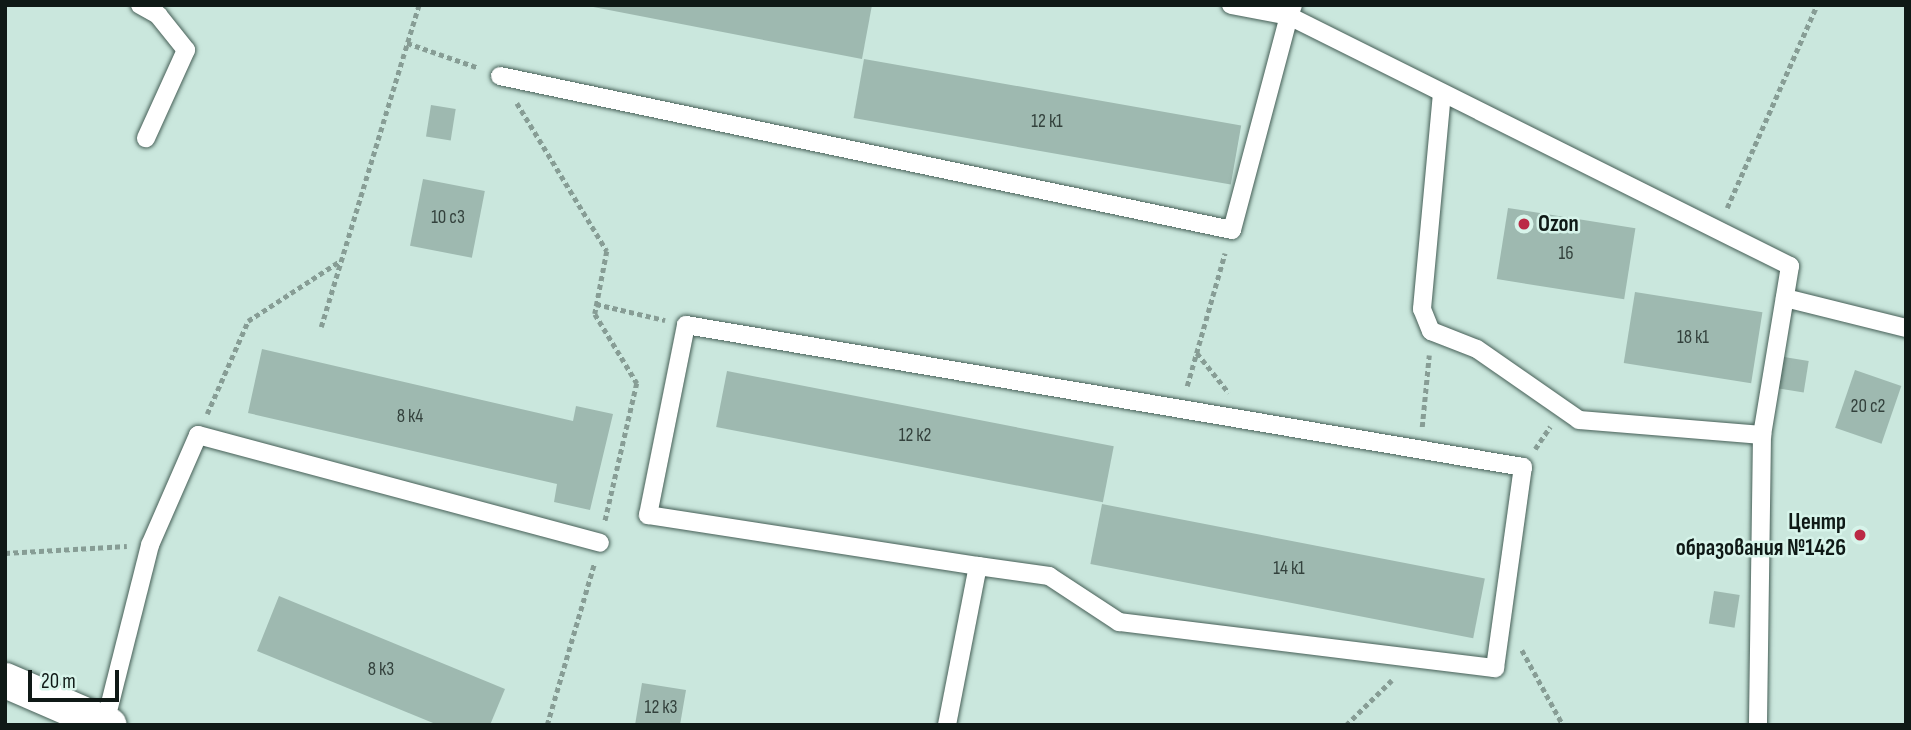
<!DOCTYPE html>
<html>
<head>
<meta charset="utf-8">
<style>
  body { margin:0 }
  #map { position:relative; width:1911px; height:730px; overflow:hidden; background:#cae7dd; font-family:"Sofia Sans Condensed",sans-serif }
  div>[style] { position:absolute }
  .building>* { inset:0; background:#9eb9b0; transform-origin:0 0 }
  .path>* { height:4.5px; margin-top:-2.25px; transform-origin:0; background:repeating-linear-gradient(90deg,#879d95 0 5px,transparent 0 8.5px) }
  .roads { filter:drop-shadow(0 0 2px #465f57) drop-shadow(0 0 2px #465f57) }
  .service>* { height:18px; margin:-9px; padding:0 9px; transform-origin:9px; border-radius:9px; background:#fff }
  .minor>* { height:35px; margin:-17.5px; padding:0 17.5px; transform-origin:17.5px; border-radius:17.5px; background:#fff }
  .dots>* { width:19px; height:19px; translate:-50% -50%; box-sizing:border-box; border:4px solid #d7f4ea; border-radius:50% }
  span { translate:-50% -50%; white-space:nowrap; text-align:center; line-height:1.15; -webkit-text-stroke:5px #d7f4ea; paint-order:stroke }
  .number-label { font-size:19px; color:#33413c }
  .number-label span { -webkit-text-stroke-width:0 }
  .poi-label { font-size:23px; color:#0f1916; font-weight:700 }
  .left { translate:0 -50%; text-align:left }
  .right { translate:-100% -50%; text-align:right }
  .frame { position:absolute; inset:0; border:7px solid #0f1916; pointer-events:none }
  .scale { position:absolute; left:28px; top:670px; width:91px; height:32px; box-sizing:border-box; border:4px solid #0f1916; border-top:0; padding-left:9px; font-size:21px; line-height:24px; white-space:nowrap; color:#0f1916; -webkit-text-stroke:5px #d7f4ea; paint-order:stroke }
</style>
</head>
<body>
<div id="map">
  <div class="building">
    <div style="clip-path:polygon(583px 5px,872px 5px,862px 59px)"></div>
    <div style="left:864px;top:59px;width:383px;height:60px;rotate:10deg"></div>
    <div style="left:431px;top:105px;width:25px;height:32px;rotate:9deg"></div>
    <div style="left:423px;top:179px;width:63px;height:68px;rotate:11deg"></div>
    <div style="left:1508px;top:208px;width:129px;height:72px;rotate:9deg"></div>
    <div style="left:1635px;top:292px;width:129px;height:72px;rotate:9deg"></div>
    <div style="clip-path:polygon(262px 349px,573px 421px,576px 406px,613px 414px,590px 510px,554px 502px,557px 484px,248px 413px)"></div>
    <div style="left:1784px;top:357px;width:25px;height:32px;rotate:9deg"></div>
    <div style="left:1855px;top:370px;width:49px;height:61px;rotate:19deg"></div>
    <div style="left:727px;top:371px;width:394px;height:57px;rotate:11deg"></div>
    <div style="left:1102px;top:504px;width:390px;height:61px;rotate:11deg"></div>
    <div style="left:1714px;top:591px;width:26px;height:33px;rotate:9deg"></div>
    <div style="clip-path:polygon(279px 596px,505px 689px,490px 725px,438px 725px,257px 651px)"></div>
    <div style="clip-path:polygon(642px 683px,686px 690px,680px 725px,635px 725px)"></div>
  </div>
  <div class="path">
    <div style="left:407px;top:43px;width:76px;rotate:19.1deg"></div>
    <div style="left:517px;top:103px;width:173px;rotate:58.7deg"></div>
    <div style="left:607px;top:251px;width:64px;rotate:100.8deg"></div>
    <div style="left:595px;top:314px;width:81px;rotate:58.7deg"></div>
    <div style="left:637px;top:383px;width:143px;rotate:103deg"></div>
    <div style="left:1727px;top:208px;width:222px;rotate:-66.1deg"></div>
    <div style="left:596px;top:304px;width:71px;rotate:13.1deg"></div>
    <div style="left:321px;top:327px;width:337px;rotate:-73.1deg"></div>
    <div style="left:1197px;top:353px;width:51px;rotate:51.3deg"></div>
    <div style="left:1187px;top:386px;width:138px;rotate:-74.1deg"></div>
    <div style="left:207px;top:414px;width:102px;rotate:-66.2deg"></div>
    <div style="left:248px;top:321px;width:110px;rotate:-33.1deg"></div>
    <div style="left:1422px;top:427px;width:72px;rotate:-84.4deg"></div>
    <div style="left:1535px;top:449px;width:27px;rotate:-56deg"></div>
    <div style="left:5px;top:553px;width:122px;rotate:-3.3deg"></div>
    <div style="left:1522px;top:650px;width:85px;rotate:61.3deg"></div>
    <div style="left:547px;top:725px;width:168px;rotate:-73.7deg"></div>
    <div style="left:1346px;top:725px;width:64px;rotate:-44.4deg"></div>
  </div>
  <div class="roads">
    <div class="service">
      <div style="left:140px;top:5px;width:21px;rotate:29deg"></div>
      <div style="left:158px;top:15px;width:45px;rotate:51.3deg"></div>
      <div style="left:186px;top:50px;width:97px;rotate:114.4deg"></div>
      <div style="left:1231px;top:5px;width:59px;rotate:10.7deg"></div>
      <div style="left:1289px;top:16px;width:12px;rotate:-70deg"></div>
      <div style="left:500px;top:76px;width:748px;rotate:11.88deg"></div>
      <div style="left:1232px;top:230px;width:221px;rotate:-75.1deg"></div>
      <div style="left:1289px;top:16px;width:560px;rotate:26.52deg"></div>
      <div style="left:1790px;top:266px;width:171px;rotate:99.4deg"></div>
      <div style="left:1762px;top:435px;width:290px;rotate:90.8deg"></div>
      <div style="left:1442px;top:93px;width:217px;rotate:95.3deg"></div>
      <div style="left:1422px;top:309px;width:24px;rotate:68deg"></div>
      <div style="left:1431px;top:331px;width:49px;rotate:21.4deg"></div>
      <div style="left:1477px;top:349px;width:124px;rotate:34.8deg"></div>
      <div style="left:1579px;top:420px;width:184px;rotate:4.7deg"></div>
      <div style="left:1785px;top:298px;width:125px;rotate:13.9deg"></div>
      <div style="left:105px;top:723px;width:184px;rotate:-75.8deg"></div>
      <div style="left:150px;top:545px;width:120px;rotate:-66.4deg"></div>
      <div style="left:198px;top:435px;width:416px;rotate:15deg"></div>
      <div style="left:947px;top:725px;width:162px;rotate:-79deg"></div>
      <div style="left:978px;top:566px;width:72px;rotate:8deg"></div>
      <div style="left:1049px;top:576px;width:84px;rotate:33.3deg"></div>
      <div style="left:1119px;top:622px;width:379px;rotate:7deg"></div>
      <div style="left:1495px;top:668px;width:203px;rotate:-82.1deg"></div>
      <div style="left:1523px;top:467px;width:849px;rotate:-170.37deg"></div>
      <div style="left:686px;top:325px;width:194px;rotate:101.3deg"></div>
      <div style="left:648px;top:515px;width:334px;rotate:8.8deg"></div>
    </div>
    <div class="minor">
      <div style="left:5px;top:680px;width:113px;rotate:23.4deg"></div>
    </div>
  </div>
  <div class="dots">
    <div style="left:1524px;top:224px;background:#bb2a45"></div>
    <div style="left:1860px;top:535px;background:#bb2a45"></div>
  </div>
  <div class="number-label">
    <span style="left:1047px;top:122px">12 к1</span>
    <span style="left:448px;top:218px">10 с3</span>
    <span style="left:1566px;top:254px">16</span>
    <span style="left:1693px;top:338px">18 к1</span>
    <span style="left:1868px;top:407px">20 с2</span>
    <span style="left:410px;top:417px">8 к4</span>
    <span style="left:915px;top:436px">12 к2</span>
    <span style="left:1289px;top:569px">14 к1</span>
    <span style="left:381px;top:670px">8 к3</span>
    <span style="left:661px;top:708px">12 к3</span>
  </div>
  <div class="poi-label">
    <span class="left" style="left:1538px;top:224px">Ozon</span>
    <span class="right" style="left:1846px;top:535px">Центр<br>образования №1426</span>
  </div>
  <div class="frame"></div>
  <div class="scale">20 m</div>
</div>
</body>
</html>
